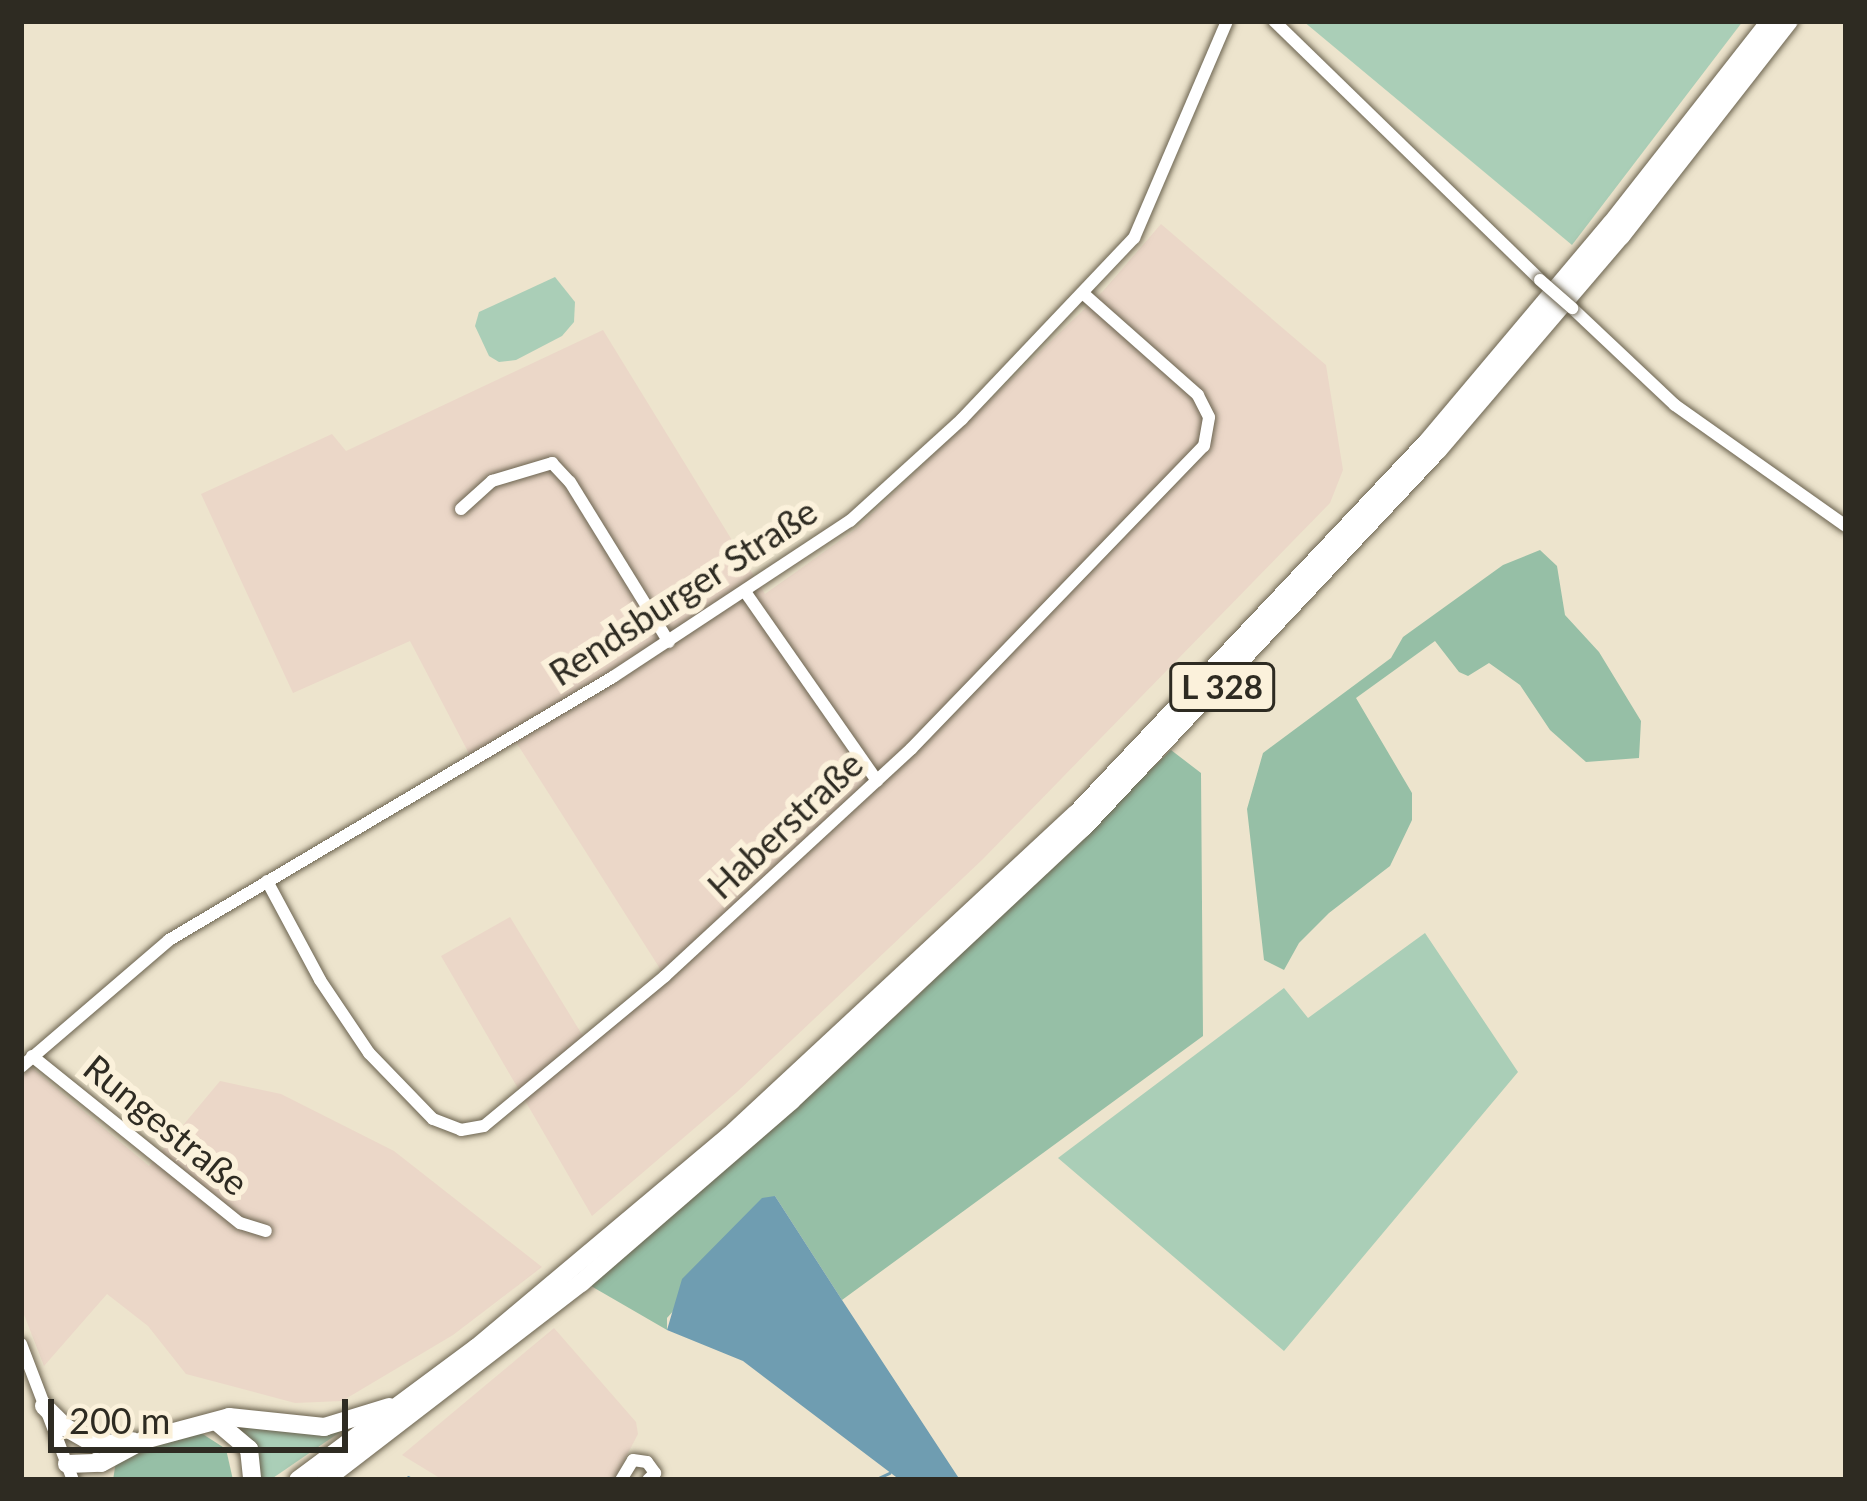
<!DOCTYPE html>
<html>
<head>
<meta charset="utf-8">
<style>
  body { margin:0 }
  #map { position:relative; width:1867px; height:1501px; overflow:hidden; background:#ede4cd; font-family:Lato,sans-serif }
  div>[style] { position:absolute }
  .industrial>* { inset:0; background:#ebd7c8 }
  .green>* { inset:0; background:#aaceb7 }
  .forest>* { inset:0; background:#96bfa6 }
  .water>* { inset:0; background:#6f9db1 }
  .stream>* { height:3px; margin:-1.5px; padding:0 1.5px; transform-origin:1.5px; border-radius:1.5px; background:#6f9db1 }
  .roads { filter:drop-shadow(0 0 3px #6a624e) drop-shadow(0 0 3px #6a624e) }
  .minor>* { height:12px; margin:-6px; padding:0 6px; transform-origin:6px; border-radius:6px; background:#fff }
  .highway>* { height:18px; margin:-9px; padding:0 9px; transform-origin:9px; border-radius:9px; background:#fff }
  .bridges { filter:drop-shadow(0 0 3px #6a624e) drop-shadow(0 0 3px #6a624e) }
  .minor-bridge>* { height:12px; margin:-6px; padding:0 6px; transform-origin:6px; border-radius:6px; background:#fff }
  span { translate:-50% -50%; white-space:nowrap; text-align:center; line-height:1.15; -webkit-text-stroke:12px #fbf1db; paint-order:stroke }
  .shield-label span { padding:3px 9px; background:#fbf1db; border:3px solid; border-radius:9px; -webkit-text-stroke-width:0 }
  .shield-label { font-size:33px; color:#2e2b22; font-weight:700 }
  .street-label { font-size:36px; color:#2e2b22 }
  .frame { position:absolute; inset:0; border:24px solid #2e2b22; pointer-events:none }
  .scale { position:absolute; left:48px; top:1399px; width:300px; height:54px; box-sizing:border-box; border:6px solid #2e2b22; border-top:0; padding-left:15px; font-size:36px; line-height:42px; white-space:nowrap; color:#2e2b22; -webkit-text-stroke:9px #fbf1db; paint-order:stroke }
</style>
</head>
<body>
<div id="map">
  <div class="industrial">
    <div style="clip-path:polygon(1161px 224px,1326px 365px,1343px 470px,1330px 503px,983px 859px,737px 1092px,592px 1216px,441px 956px,510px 917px,586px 1041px,664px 975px,516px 742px,476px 767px,410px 641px,293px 693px,201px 494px,332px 434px,346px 451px,603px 330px,765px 594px,856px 529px,1103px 291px)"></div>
    <div style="clip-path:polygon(31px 1067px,149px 1166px,220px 1081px,281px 1094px,394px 1151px,542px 1267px,453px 1335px,342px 1401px,295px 1403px,186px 1374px,148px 1326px,107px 1294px,44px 1366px,21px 1307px,21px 1077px)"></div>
    <div style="clip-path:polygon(554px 1328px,636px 1422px,638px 1434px,614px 1480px,443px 1480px,402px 1455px)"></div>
  </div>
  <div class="green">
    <div style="clip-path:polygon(1303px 21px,1743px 21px,1572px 245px)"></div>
    <div style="clip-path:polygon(555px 277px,575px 302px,574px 322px,562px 336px,516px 360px,499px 362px,489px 356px,475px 326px,479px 312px)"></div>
    <div style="clip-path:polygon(1425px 933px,1518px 1072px,1284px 1351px,1058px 1158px,1284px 988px,1308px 1018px)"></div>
    <div style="clip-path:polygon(237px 1423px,343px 1430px,270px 1480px,258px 1480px)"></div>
  </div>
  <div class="forest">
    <div style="clip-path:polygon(1540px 550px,1557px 566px,1565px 615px,1599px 652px,1641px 721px,1639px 758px,1586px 762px,1550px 730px,1520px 685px,1489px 663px,1468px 676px,1459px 672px,1435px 641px,1356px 698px,1412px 793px,1412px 820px,1390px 866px,1329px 913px,1299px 943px,1284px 970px,1264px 960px,1247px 809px,1263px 753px,1391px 658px,1403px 637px,1503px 565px)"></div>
    <div style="clip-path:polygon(1171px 750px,1201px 773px,1203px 1036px,842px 1300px,775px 1196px,667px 1318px,667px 1330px,591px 1286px,910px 1003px)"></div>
    <div style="clip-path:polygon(198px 1431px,226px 1449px,233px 1480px,113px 1480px,116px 1461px)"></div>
  </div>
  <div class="water">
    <div style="clip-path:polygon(775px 1196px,842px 1300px,960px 1480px,900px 1480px,743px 1361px,667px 1330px,682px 1279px,762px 1198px)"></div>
  </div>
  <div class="stream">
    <div style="left:408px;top:1477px;width:6px;rotate:31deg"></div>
    <div style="left:874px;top:1480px;width:17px;rotate:-25deg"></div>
  </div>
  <div class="roads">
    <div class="minor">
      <div style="left:1274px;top:21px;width:371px;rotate:44.2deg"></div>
      <div style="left:1572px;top:308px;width:141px;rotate:43.3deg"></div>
      <div style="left:1675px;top:405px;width:209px;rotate:35.3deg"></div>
      <div style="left:461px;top:509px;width:42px;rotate:-42.1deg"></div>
      <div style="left:492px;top:481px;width:63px;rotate:-16.7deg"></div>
      <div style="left:552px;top:463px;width:26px;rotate:47deg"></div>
      <div style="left:570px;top:482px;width:188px;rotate:58.3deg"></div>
      <div style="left:746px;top:593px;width:229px;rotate:55.1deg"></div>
      <div style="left:267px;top:881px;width:112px;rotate:61.8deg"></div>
      <div style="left:320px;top:980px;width:88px;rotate:56.1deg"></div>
      <div style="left:369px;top:1053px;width:92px;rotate:45.9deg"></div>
      <div style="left:433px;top:1119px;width:30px;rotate:21deg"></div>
      <div style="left:461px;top:1130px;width:23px;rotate:-10deg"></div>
      <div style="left:484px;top:1126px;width:235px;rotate:-39.6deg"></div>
      <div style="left:665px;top:976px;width:335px;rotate:-42.7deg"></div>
      <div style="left:911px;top:749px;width:421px;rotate:-46deg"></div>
      <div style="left:1204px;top:446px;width:29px;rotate:-80deg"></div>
      <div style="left:1209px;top:417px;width:25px;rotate:-117deg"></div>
      <div style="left:1198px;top:395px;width:151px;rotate:-138.5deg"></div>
      <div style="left:32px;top:1056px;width:267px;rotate:38.8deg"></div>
      <div style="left:240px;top:1223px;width:27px;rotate:17deg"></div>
      <div style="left:21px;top:1067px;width:195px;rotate:-40.6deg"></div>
      <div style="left:169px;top:940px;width:516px;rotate:-30.64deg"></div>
      <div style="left:613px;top:677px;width:284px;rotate:-33.4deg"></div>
      <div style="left:850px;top:521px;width:151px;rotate:-42.3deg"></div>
      <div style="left:962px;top:419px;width:250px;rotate:-46.5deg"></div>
      <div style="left:1134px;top:238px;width:236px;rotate:-66.8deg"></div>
      <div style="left:21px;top:1344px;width:146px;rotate:69.1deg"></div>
      <div style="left:621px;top:1480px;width:23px;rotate:-59deg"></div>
      <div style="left:633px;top:1460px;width:14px;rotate:8deg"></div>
      <div style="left:647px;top:1462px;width:14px;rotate:54deg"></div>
      <div style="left:655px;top:1473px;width:10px;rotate:135deg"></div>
    </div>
    <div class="highway">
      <div style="left:44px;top:1406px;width:30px;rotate:45deg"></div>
      <div style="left:65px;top:1427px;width:36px;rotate:30deg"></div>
      <div style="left:96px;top:1445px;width:37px;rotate:-6deg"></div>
      <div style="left:217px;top:1422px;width:42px;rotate:40.2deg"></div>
      <div style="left:249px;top:1449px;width:31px;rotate:84deg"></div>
      <div style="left:67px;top:1464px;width:34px;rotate:-2deg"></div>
      <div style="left:101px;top:1463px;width:49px;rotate:-28.1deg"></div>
      <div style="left:144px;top:1440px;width:88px;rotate:-15.1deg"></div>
      <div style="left:229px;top:1417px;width:96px;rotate:6deg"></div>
      <div style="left:324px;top:1427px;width:68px;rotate:-17.1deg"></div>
      <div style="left:298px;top:1480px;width:222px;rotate:-36.6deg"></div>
      <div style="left:476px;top:1348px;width:330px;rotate:-40deg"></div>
      <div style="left:729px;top:1136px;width:473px;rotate:-42.9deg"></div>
      <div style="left:1076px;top:814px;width:513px;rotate:-46.66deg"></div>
      <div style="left:1428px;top:441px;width:284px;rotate:-49.9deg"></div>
      <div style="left:1611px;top:224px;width:258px;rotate:-51.9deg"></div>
      <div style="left:325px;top:1480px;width:323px;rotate:-37.6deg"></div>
      <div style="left:581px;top:1283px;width:278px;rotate:-40.9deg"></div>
      <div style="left:791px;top:1101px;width:400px;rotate:-43.1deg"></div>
      <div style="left:1083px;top:828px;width:519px;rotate:-46.8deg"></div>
      <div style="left:1438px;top:450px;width:282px;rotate:-49.5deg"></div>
      <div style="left:1621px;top:236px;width:273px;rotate:-52deg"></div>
    </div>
  </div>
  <div class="bridges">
    <div class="minor-bridge">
      <div style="left:1540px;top:280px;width:43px;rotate:41.2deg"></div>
    </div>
  </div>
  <div class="shield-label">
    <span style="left:1222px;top:687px">L 328</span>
  </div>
  <div class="street-label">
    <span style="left:683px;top:592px;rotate:-33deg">Rendsburger Straße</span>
    <span style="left:785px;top:825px;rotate:-43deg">Haberstraße</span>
    <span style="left:166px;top:1125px;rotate:39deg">Rungestraße</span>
  </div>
  <div class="frame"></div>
  <div class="scale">200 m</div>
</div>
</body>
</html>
